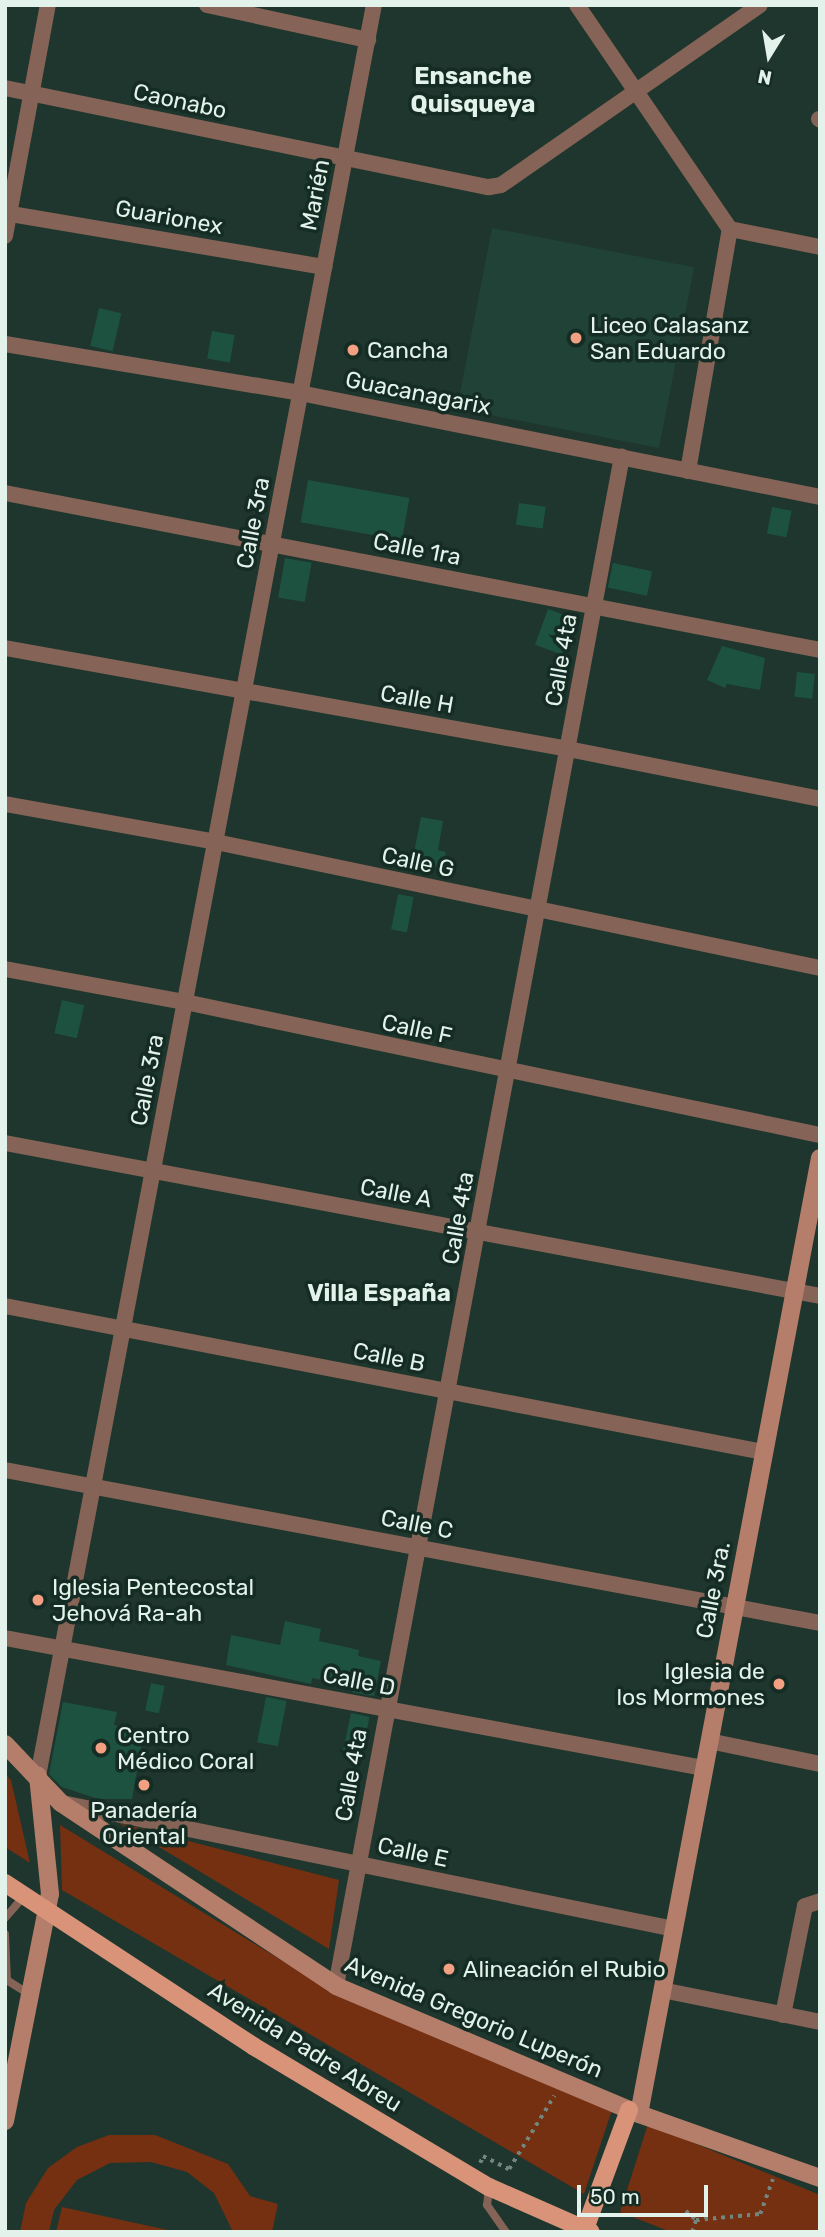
<!DOCTYPE html>
<html>
<head>
<meta charset="utf-8">
<style>
  body { margin:0 }
  #map { position:relative; width:825px; height:2237px; overflow:hidden; background:#1e362d; font-family:Rubik,sans-serif }
  div>[style] { position:absolute }
  .built>* { inset:0; background:#214236; transform-origin:0 0 }
  .green>* { inset:0; background:#752f11 }
  .building>* { inset:0; background:#1d5240; transform-origin:0 0 }
  .path>* { height:3.5px; margin-top:-1.75px; transform-origin:0; background:repeating-linear-gradient(90deg,#72867e 0 3.5px,transparent 0 8.5px) }
  .lane>* { height:8px; margin:-4px; padding:0 4px; transform-origin:4px; border-radius:4px; background:#856356 }
  .street>* { height:16px; margin:-8px; padding:0 8px; transform-origin:8px; border-radius:8px; background:#856356 }
  .secondary>* { height:18px; margin:-9px; padding:0 9px; transform-origin:9px; border-radius:9px; background:#b47e6a }
  .primary>* { height:18px; margin:-9px; padding:0 9px; transform-origin:9px; border-radius:9px; background:#d89379 }
  .dots>* { width:19px; height:19px; translate:-50% -50%; box-sizing:border-box; border:4px solid #142c23; border-radius:50% }
  span { translate:-50% -50%; white-space:nowrap; text-align:center; line-height:1.15; -webkit-text-stroke:7px #142c23; paint-order:stroke }
  .street-label { font-size:23px; color:#e4f2ec }
  .poi-label { font-size:23px; color:#e4f2ec }
  .left { translate:0 -50%; text-align:left }
  .right { translate:-100% -50%; text-align:right }
  .neighbourhood-label { font-size:24px; color:#e4f2ec; font-weight:700 }
  .frame { position:absolute; inset:0; border:7px solid #e4f2ec; pointer-events:none }
  .north { position:absolute; left:734px; top:21px; width:70px; height:70px; -webkit-text-stroke:5px #142c23; paint-order:stroke; rotate:191deg; font-size:19px; font-weight:700; line-height:28px; text-align:center; color:#e4f2ec }
  .north::after { content:''; display:block; margin:auto; width:24px; height:32px; background:#e4f2ec; clip-path:polygon(50% 0,100% 100%,50% 72%,0 100%) }
  .scale { position:absolute; left:577px; top:2185px; width:131px; height:32px; box-sizing:border-box; border:4px solid #e4f2ec; border-top:0; padding-left:9px; font-size:21px; line-height:24px; white-space:nowrap; color:#e4f2ec; -webkit-text-stroke:5px #142c23; paint-order:stroke }
</style>
</head>
<body>
<div id="map">
  <div class="built">
    <div style="left:492px;top:228px;width:206px;height:184px;rotate:11deg"></div>
  </div>
  <div class="green">
    <div style="clip-path:polygon(5px 1774px,11px 1780px,30px 1863px,5px 1847px)"></div>
    <div style="clip-path:polygon(119px 1823px,339px 1880px,329px 1949px)"></div>
    <div style="clip-path:polygon(60px 1825px,345px 1999px,612px 2110px,584px 2194px,62px 1890px)"></div>
    <div style="clip-path:polygon(648px 2124px,820px 2195px,820px 2232px,671px 2232px,620px 2212px)"></div>
    <div style="clip-path:polygon(109px 2135px,155px 2135px,228px 2164px,250px 2196px,278px 2204px,272px 2232px,233px 2232px,214px 2193px,187px 2172px,151px 2162px,110px 2163px,77px 2180px,54px 2210px,49px 2232px,20px 2232px,26px 2203px,48px 2168px,77px 2147px)"></div>
    <div style="clip-path:polygon(62px 2207px,177px 2232px,56px 2232px)"></div>
  </div>
  <div class="building">
    <div style="left:99px;top:308px;width:23px;height:39px;rotate:13deg"></div>
    <div style="left:212px;top:331px;width:23px;height:28px;rotate:10deg"></div>
    <div style="left:308px;top:480px;width:103px;height:43px;rotate:10deg"></div>
    <div style="left:519px;top:503px;width:27px;height:22px;rotate:8deg"></div>
    <div style="left:772px;top:507px;width:20px;height:27px;rotate:11deg"></div>
    <div style="left:285px;top:558px;width:27px;height:40px;rotate:10deg"></div>
    <div style="left:613px;top:563px;width:40px;height:25px;rotate:12deg"></div>
    <div style="left:548px;top:609px;width:29px;height:38px;rotate:20deg"></div>
    <div style="clip-path:polygon(722px 646px,765px 658px,760px 690px,727px 684px,725px 688px,707px 680px)"></div>
    <div style="left:797px;top:672px;width:18px;height:25px;rotate:6deg"></div>
    <div style="clip-path:polygon(421px 817px,443px 821px,438px 850px,446px 852px,442px 868px,412px 863px)"></div>
    <div style="left:398px;top:894px;width:16px;height:36px;rotate:11deg"></div>
    <div style="left:62px;top:1000px;width:23px;height:34px;rotate:13deg"></div>
    <div style="clip-path:polygon(285px 1621px,321px 1629px,319px 1641px,359px 1650px,358px 1656px,381px 1661px,374px 1696px,352px 1692px,353px 1686px,312px 1678px,311px 1684px,226px 1665px,231px 1635px,280px 1645px)"></div>
    <div style="left:151px;top:1683px;width:14px;height:28px;rotate:12deg"></div>
    <div style="left:266px;top:1697px;width:21px;height:46px;rotate:11deg"></div>
    <div style="clip-path:polygon(63px 1702px,117px 1712px,114px 1725px,144px 1731px,132px 1799px,98px 1799px,62px 1787px,49px 1774px)"></div>
    <div style="left:351px;top:1713px;width:19px;height:39px;rotate:12deg"></div>
  </div>
  <div class="path">
    <div style="left:480px;top:2163px;width:8px;rotate:-67deg"></div>
    <div style="left:483px;top:2156px;width:29px;rotate:27deg"></div>
    <div style="left:509px;top:2169px;width:86px;rotate:-58.3deg"></div>
    <div style="left:686px;top:2211px;width:13px;rotate:42deg"></div>
    <div style="left:696px;top:2220px;width:64px;rotate:-5.4deg"></div>
    <div style="left:760px;top:2214px;width:37px;rotate:-70deg"></div>
    <div style="left:692px;top:2232px;width:13px;rotate:-72deg"></div>
  </div>
  <div class="lane">
    <div style="left:5px;top:1918px;width:29px;rotate:-49deg"></div>
    <div style="left:5px;top:1934px;width:47px;rotate:87.6deg"></div>
    <div style="left:5px;top:1979px;width:28px;rotate:32deg"></div>
    <div style="left:489px;top:2187px;width:18px;rotate:96deg"></div>
    <div style="left:487px;top:2205px;width:33px;rotate:55deg"></div>
  </div>
  <div class="street">
    <div style="left:207px;top:5px;width:165px;rotate:12.3deg"></div>
    <div style="left:577px;top:5px;width:271px;rotate:55.7deg"></div>
    <div style="left:730px;top:229px;width:92px;rotate:11.3deg"></div>
    <div style="left:5px;top:88px;width:494px;rotate:11.6deg"></div>
    <div style="left:489px;top:187px;width:12px;rotate:-9deg"></div>
    <div style="left:501px;top:185px;width:315px;rotate:-34.8deg"></div>
    <div style="left:819px;top:119px;width:1px;rotate:45deg"></div>
    <div style="left:5px;top:213px;width:324px;rotate:9.6deg"></div>
    <div style="left:5px;top:236px;width:235px;rotate:-79.5deg"></div>
    <div style="left:5px;top:344px;width:299px;rotate:9.4deg"></div>
    <div style="left:300px;top:393px;width:530px;rotate:11.31deg"></div>
    <div style="left:688px;top:471px;width:246px;rotate:-80.2deg"></div>
    <div style="left:5px;top:493px;width:830px;rotate:10.9deg"></div>
    <div style="left:5px;top:648px;width:572px;rotate:10.17deg"></div>
    <div style="left:568px;top:749px;width:257px;rotate:11.2deg"></div>
    <div style="left:5px;top:804px;width:214px;rotate:10.2deg"></div>
    <div style="left:216px;top:842px;width:617px;rotate:11.78deg"></div>
    <div style="left:5px;top:969px;width:183px;rotate:10.4deg"></div>
    <div style="left:185px;top:1002px;width:649px;rotate:11.83deg"></div>
    <div style="left:5px;top:1143px;width:829px;rotate:10.63deg"></div>
    <div style="left:5px;top:1306px;width:773px;rotate:10.89deg"></div>
    <div style="left:5px;top:1470px;width:829px;rotate:10.63deg"></div>
    <div style="left:5px;top:1638px;width:711px;rotate:10.54deg"></div>
    <div style="left:709px;top:1741px;width:113px;rotate:11.7deg"></div>
    <div style="left:38px;top:1776px;width:1803px;rotate:-79.26deg"></div>
    <div style="left:62px;top:1803px;width:625px;rotate:11.63deg"></div>
    <div style="left:336px;top:1986px;width:1556px;rotate:-79.41deg"></div>
    <div style="left:662px;top:1990px;width:161px;rotate:11.4deg"></div>
    <div style="left:783px;top:2015px;width:111px;rotate:-78.6deg"></div>
    <div style="left:805px;top:1906px;width:16px;rotate:-18deg"></div>
  </div>
  <div class="secondary">
    <div style="left:5px;top:1744px;width:81px;rotate:46.5deg"></div>
    <div style="left:61px;top:1803px;width:330px;rotate:33.6deg"></div>
    <div style="left:336px;top:1986px;width:329px;rotate:22.9deg"></div>
    <div style="left:639px;top:2114px;width:192px;rotate:19.5deg"></div>
    <div style="left:639px;top:2114px;width:973px;rotate:-79.28deg"></div>
    <div style="left:5px;top:2121px;width:231px;rotate:-78.8deg"></div>
    <div style="left:50px;top:1894px;width:119px;rotate:-95.8deg"></div>
  </div>
  <div class="primary">
    <div style="left:5px;top:1883px;width:297px;rotate:33.3deg"></div>
    <div style="left:253px;top:2046px;width:275px;rotate:30.9deg"></div>
    <div style="left:489px;top:2187px;width:111px;rotate:23.8deg"></div>
    <div style="left:585px;top:2229px;width:127px;rotate:-69.7deg"></div>
  </div>
  <div class="dots">
    <div style="left:576px;top:338px;background:#f2a081"></div>
    <div style="left:353px;top:350px;background:#f2a081"></div>
    <div style="left:38px;top:1600px;background:#f2a081"></div>
    <div style="left:779px;top:1684px;background:#f2a081"></div>
    <div style="left:101px;top:1748px;background:#f2a081"></div>
    <div style="left:144px;top:1785px;background:#f2a081"></div>
    <div style="left:449px;top:1969px;background:#f2a081"></div>
  </div>
  <div class="street-label">
    <span style="left:180px;top:101px;rotate:12deg">Caonabo</span>
    <span style="left:315px;top:195px;rotate:-79deg">Marién</span>
    <span style="left:169px;top:217px;rotate:10deg">Guarionex</span>
    <span style="left:418px;top:393px;rotate:11deg">Guacanagarix</span>
    <span style="left:253px;top:523px;rotate:-79deg">Calle 3ra</span>
    <span style="left:417px;top:549px;rotate:11deg">Calle 1ra</span>
    <span style="left:561px;top:660px;rotate:-80deg">Calle 4ta</span>
    <span style="left:417px;top:699px;rotate:10deg">Calle H</span>
    <span style="left:418px;top:862px;rotate:12deg">Calle G</span>
    <span style="left:417px;top:1029px;rotate:12deg">Calle F</span>
    <span style="left:147px;top:1080px;rotate:-79deg">Calle 3ra</span>
    <span style="left:396px;top:1193px;rotate:11deg">Calle A</span>
    <span style="left:458px;top:1218px;rotate:-80deg">Calle 4ta</span>
    <span style="left:389px;top:1357px;rotate:11deg">Calle B</span>
    <span style="left:417px;top:1524px;rotate:11deg">Calle C</span>
    <span style="left:713px;top:1590px;rotate:-79deg">Calle 3ra.</span>
    <span style="left:359px;top:1681px;rotate:11deg">Calle D</span>
    <span style="left:351px;top:1775px;rotate:-80deg">Calle 4ta</span>
    <span style="left:413px;top:1852px;rotate:12deg">Calle E</span>
    <span style="left:474px;top:2017px;rotate:23deg">Avenida Gregorio Luperón</span>
    <span style="left:305px;top:2047px;rotate:32deg">Avenida Padre Abreu</span>
  </div>
  <div class="poi-label">
    <span class="left" style="left:590px;top:338px">Liceo Calasanz<br>San Eduardo</span>
    <span class="left" style="left:367px;top:350px">Cancha</span>
    <span class="left" style="left:52px;top:1600px">Iglesia Pentecostal<br>Jehová Ra-ah</span>
    <span class="right" style="left:765px;top:1684px">Iglesia de<br>los Mormones</span>
    <span class="left" style="left:117px;top:1748px">Centro<br>Médico Coral</span>
    <span style="left:144px;top:1823px">Panadería<br>Oriental</span>
    <span class="left" style="left:463px;top:1969px">Alineación el Rubio</span>
  </div>
  <div class="neighbourhood-label">
    <span style="left:473px;top:91px">Ensanche<br>Quisqueya</span>
    <span style="left:379px;top:1294px">Villa España</span>
  </div>
  <div class="frame"></div>
  <div class="north">N</div>
  <div class="scale">50 m</div>
</div>
</body>
</html>
